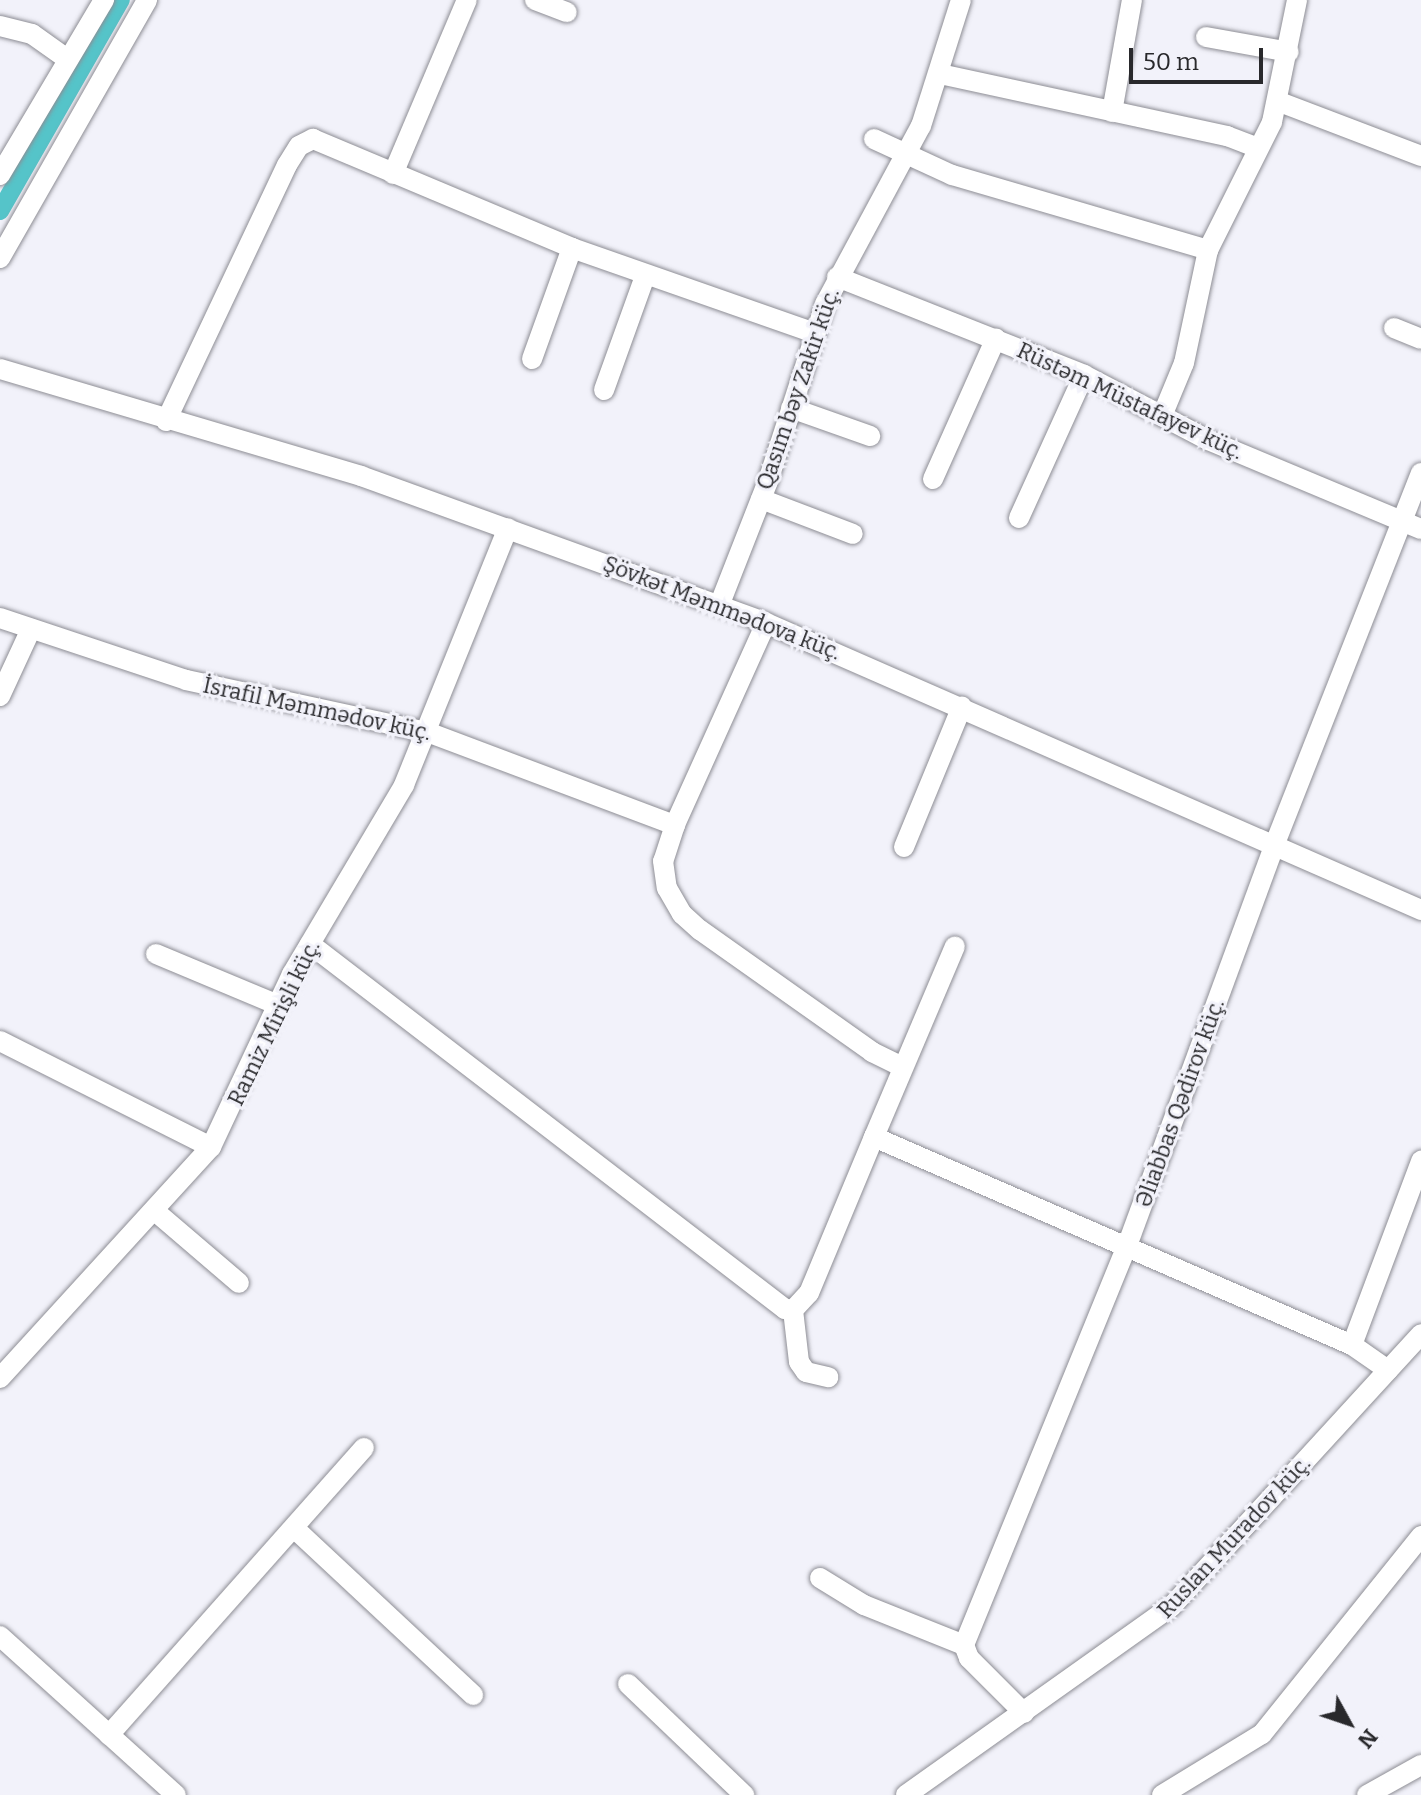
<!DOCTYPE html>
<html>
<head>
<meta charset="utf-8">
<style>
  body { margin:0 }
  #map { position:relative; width:1421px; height:1795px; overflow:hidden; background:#f2f2fa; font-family:Bitter,serif }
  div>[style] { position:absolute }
  .canal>* { height:18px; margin:-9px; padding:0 9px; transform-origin:9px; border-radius:9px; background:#55c4c9 }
  .roads { filter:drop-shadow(0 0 2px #8d8d94) drop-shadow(0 0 2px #8d8d94) }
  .minor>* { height:20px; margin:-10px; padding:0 10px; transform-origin:10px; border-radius:10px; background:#fff }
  span { translate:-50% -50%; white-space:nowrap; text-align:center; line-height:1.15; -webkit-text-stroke:6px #f2f2fa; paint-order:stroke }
  .street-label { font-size:22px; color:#29292c }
  .north { position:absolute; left:1309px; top:1683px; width:80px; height:80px; -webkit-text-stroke:6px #f2f2fa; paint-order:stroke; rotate:130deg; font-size:22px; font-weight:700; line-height:32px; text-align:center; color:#29292c }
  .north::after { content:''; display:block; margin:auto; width:28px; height:36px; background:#29292c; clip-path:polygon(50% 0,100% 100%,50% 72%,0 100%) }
  .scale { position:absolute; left:1129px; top:48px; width:134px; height:36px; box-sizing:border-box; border:4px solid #29292c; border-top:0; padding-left:10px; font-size:24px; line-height:28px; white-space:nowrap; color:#29292c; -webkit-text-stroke:6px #f2f2fa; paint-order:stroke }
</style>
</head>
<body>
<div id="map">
  <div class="canal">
    <div style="left:0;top:211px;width:243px;rotate:-60.2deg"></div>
  </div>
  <div class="roads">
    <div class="minor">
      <div style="left:535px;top:0;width:34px;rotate:21deg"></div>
      <div style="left:0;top:26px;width:33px;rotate:14deg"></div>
      <div style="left:32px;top:34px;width:43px;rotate:35.5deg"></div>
      <div style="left:1206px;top:37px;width:84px;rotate:10.2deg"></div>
      <div style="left:940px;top:74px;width:294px;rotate:12.2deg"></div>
      <div style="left:1227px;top:136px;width:33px;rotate:21deg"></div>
      <div style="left:1277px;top:101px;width:154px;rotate:20.9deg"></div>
      <div style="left:1112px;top:112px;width:114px;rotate:-79.9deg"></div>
      <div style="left:874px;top:139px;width:86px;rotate:24.8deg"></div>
      <div style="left:952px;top:175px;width:267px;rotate:16.3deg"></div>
      <div style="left:393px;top:174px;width:189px;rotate:-67deg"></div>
      <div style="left:0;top:175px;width:204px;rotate:-59.3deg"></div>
      <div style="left:0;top:258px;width:297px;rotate:-60.3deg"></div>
      <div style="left:837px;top:277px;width:266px;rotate:21.6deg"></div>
      <div style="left:1084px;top:375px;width:140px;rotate:27.7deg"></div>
      <div style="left:1208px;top:440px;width:231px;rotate:22.7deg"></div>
      <div style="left:1394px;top:328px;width:29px;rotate:22deg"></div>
      <div style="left:532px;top:359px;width:118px;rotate:-70.2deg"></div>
      <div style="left:0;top:369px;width:377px;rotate:16.5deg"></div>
      <div style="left:361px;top:476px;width:431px;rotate:19.9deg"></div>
      <div style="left:766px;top:623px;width:715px;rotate:23.66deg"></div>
      <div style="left:604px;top:390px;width:121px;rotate:-70.2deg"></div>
      <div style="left:791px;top:408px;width:84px;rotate:19.5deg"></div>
      <div style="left:1162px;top:416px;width:57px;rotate:-67.5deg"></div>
      <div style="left:1184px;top:363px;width:116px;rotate:-78deg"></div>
      <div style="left:1208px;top:250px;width:143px;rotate:-63.4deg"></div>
      <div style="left:1272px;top:122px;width:125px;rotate:-78.4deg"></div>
      <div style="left:166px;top:421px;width:283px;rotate:-64.7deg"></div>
      <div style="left:287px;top:165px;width:22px;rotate:-58deg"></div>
      <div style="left:299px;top:146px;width:16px;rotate:-27deg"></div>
      <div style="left:313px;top:139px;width:281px;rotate:22.8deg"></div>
      <div style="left:572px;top:248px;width:257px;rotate:19.3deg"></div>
      <div style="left:933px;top:479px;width:154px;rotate:-65.9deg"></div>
      <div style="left:761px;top:499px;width:98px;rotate:20.8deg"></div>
      <div style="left:1019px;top:518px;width:157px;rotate:-65.6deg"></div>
      <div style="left:719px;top:606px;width:134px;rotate:-68.6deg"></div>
      <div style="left:768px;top:481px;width:186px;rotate:-72.1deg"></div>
      <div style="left:825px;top:304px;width:202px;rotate:-61.7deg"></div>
      <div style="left:921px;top:126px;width:132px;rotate:-72.4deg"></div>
      <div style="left:0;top:618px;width:196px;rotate:18.4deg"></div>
      <div style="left:186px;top:680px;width:247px;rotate:12.2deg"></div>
      <div style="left:427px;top:732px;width:265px;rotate:20.6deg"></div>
      <div style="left:766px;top:623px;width:222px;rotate:114.3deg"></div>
      <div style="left:675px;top:825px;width:38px;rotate:108deg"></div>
      <div style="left:663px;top:861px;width:27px;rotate:82deg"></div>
      <div style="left:667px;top:888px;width:30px;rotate:60deg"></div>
      <div style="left:682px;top:914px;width:24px;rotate:42deg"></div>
      <div style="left:700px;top:930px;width:211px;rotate:35.3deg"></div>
      <div style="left:872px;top:1052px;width:34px;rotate:26deg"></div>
      <div style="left:0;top:696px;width:74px;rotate:-65.2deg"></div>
      <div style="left:904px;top:847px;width:152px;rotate:-67.6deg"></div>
      <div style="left:310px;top:944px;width:599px;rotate:37.54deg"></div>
      <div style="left:785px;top:1309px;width:8px;rotate:7deg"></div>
      <div style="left:793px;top:1310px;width:23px;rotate:-47deg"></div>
      <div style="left:809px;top:1293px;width:169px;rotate:-67.4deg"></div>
      <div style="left:874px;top:1137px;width:521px;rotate:23.52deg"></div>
      <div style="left:1352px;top:1345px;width:44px;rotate:34.8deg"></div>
      <div style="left:156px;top:954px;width:132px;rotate:22.7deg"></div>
      <div style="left:0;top:1041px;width:236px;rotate:26.7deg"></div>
      <div style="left:874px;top:1137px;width:207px;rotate:-67deg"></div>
      <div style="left:156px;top:1212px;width:109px;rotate:40.5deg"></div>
      <div style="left:793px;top:1310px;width:52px;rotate:83.4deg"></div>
      <div style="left:799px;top:1362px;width:12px;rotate:55deg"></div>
      <div style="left:806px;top:1372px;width:23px;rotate:13deg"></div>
      <div style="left:1352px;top:1345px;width:197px;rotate:-69.4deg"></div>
      <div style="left:0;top:1378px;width:313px;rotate:-47.6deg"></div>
      <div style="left:211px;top:1147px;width:191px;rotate:-64.9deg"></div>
      <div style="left:292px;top:974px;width:220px;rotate:-59.3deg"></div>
      <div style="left:404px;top:785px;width:277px;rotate:-68deg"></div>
      <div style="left:294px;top:1528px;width:245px;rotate:43deg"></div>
      <div style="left:820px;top:1578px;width:52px;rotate:31.5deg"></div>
      <div style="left:864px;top:1605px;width:108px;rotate:21.8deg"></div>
      <div style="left:0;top:1636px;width:237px;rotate:42.1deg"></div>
      <div style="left:628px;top:1684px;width:161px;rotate:43.7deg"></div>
      <div style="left:1024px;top:1713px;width:78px;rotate:-135deg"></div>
      <div style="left:969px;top:1658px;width:14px;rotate:-111deg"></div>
      <div style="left:964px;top:1645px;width:431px;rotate:-67.8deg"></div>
      <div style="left:1127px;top:1246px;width:426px;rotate:-69.8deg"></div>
      <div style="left:1274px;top:846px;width:401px;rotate:-68.5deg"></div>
      <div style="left:109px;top:1735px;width:384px;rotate:-48.4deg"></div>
      <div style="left:906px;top:1795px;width:325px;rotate:-35.4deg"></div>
      <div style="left:1171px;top:1607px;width:370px;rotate:-47.5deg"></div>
      <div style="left:1162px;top:1795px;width:117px;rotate:-31.4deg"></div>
      <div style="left:1262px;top:1734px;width:254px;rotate:-51.2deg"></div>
      <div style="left:1367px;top:1795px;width:62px;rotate:-29.1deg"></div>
    </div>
  </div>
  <div class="street-label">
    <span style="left:798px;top:389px;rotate:-71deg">Qasım bəy Zakir küç.</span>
    <span style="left:1130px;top:401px;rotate:25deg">Rüstəm Müstafayev küç.</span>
    <span style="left:722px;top:608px;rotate:21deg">Şövkət Məmmədova küç.</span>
    <span style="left:317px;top:709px;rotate:12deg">İsrafil Məmmədov küç.</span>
    <span style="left:274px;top:1023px;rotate:-64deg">Ramiz Mirişli küç.</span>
    <span style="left:1180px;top:1103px;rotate:-70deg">Əliabbas Qədirov küç.</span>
    <span style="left:1234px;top:1537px;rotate:-47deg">Ruslan Muradov küç.</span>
  </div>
  <div class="north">N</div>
  <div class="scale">50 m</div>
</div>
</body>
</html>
